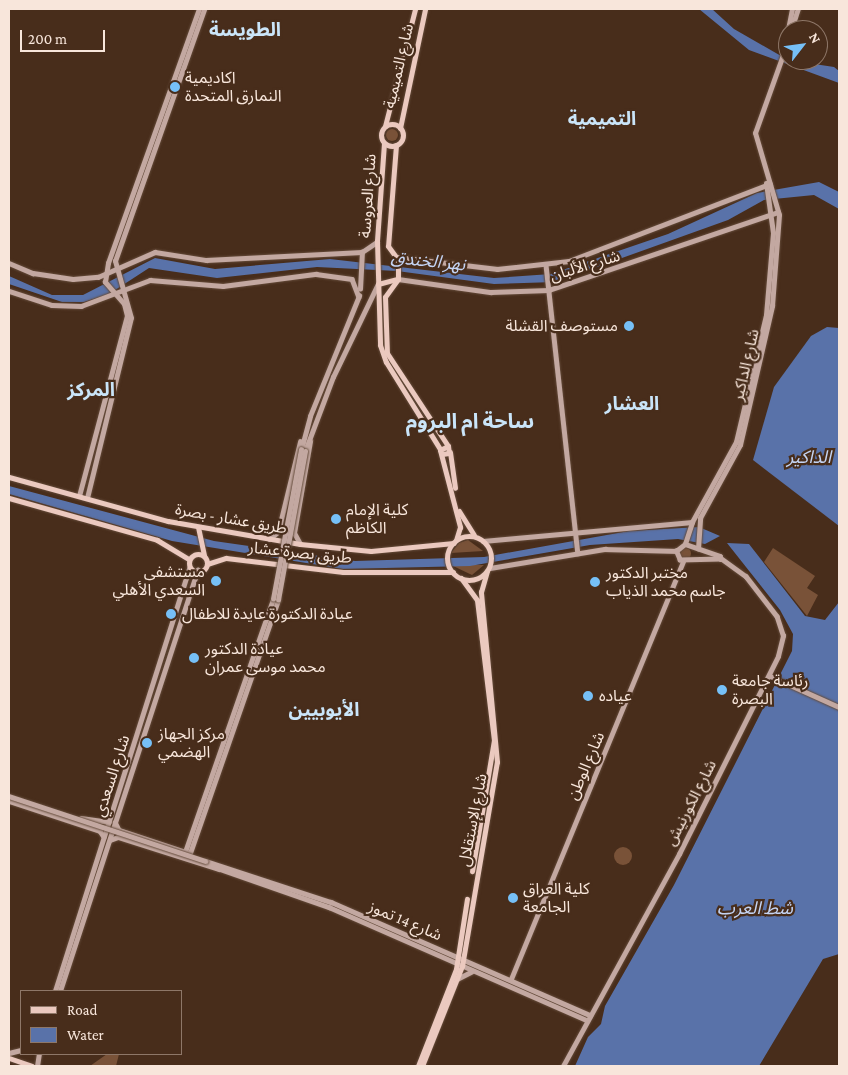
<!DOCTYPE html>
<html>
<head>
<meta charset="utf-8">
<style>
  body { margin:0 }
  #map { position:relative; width:848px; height:1075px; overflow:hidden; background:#482d1b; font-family:"Crimson Pro","Noto Sans Arabic",serif }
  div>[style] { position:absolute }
  .green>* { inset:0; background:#795238 }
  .round { border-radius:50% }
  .water>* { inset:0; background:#5972a9 }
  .roads { filter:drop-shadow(0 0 1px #644b3a) drop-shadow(0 0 1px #644b3a) }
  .secondary>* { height:4.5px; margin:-2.25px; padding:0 2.25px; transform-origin:2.25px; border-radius:2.25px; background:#c3a8a1 }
  .primary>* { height:5px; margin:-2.5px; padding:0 2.5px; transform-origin:2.5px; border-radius:2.5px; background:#ebc9bf }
  .primary>.ring { margin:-2.5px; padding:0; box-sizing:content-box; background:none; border:5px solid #ebc9bf; border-radius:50% }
  .bridges { filter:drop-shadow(0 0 1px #644b3a) drop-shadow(0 0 1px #644b3a) }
  .secondary-bridge>* { height:4.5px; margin:-2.25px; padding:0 2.25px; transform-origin:2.25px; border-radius:2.25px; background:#c3a8a1 }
  .dots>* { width:14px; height:14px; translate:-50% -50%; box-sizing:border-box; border:2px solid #482d1b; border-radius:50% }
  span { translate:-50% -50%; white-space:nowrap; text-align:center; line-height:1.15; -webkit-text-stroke:4.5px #482d1b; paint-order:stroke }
  .street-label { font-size:16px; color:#f8e6db }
  .poi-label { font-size:16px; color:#f8e6db }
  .left { translate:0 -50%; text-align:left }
  .right { translate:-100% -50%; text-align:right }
  .water-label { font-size:18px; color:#c4d4f4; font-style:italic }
  .quarter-label { font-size:19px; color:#cae5f9; font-weight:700 }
  .district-label { font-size:21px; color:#cae5f9; font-weight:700 }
  .frame { position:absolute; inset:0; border:10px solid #f8e6db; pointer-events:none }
  .legend { position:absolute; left:20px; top:990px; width:162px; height:65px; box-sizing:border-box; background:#482d1b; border:1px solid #8e7768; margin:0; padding:6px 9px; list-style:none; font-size:15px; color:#f8e6db }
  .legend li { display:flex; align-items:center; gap:10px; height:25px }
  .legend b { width:25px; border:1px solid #8e7768 }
  .north { position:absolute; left:778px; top:20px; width:50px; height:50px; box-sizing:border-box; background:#482d1b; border:1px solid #8e7768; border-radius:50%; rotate:60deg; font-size:14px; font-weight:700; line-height:20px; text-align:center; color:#f8e6db }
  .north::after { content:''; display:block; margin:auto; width:18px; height:22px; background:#76c0f7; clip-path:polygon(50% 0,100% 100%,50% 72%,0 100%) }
  .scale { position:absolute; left:20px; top:30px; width:85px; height:22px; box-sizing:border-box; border:2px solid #f8e6db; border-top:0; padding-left:6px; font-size:15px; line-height:18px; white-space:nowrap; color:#f8e6db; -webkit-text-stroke:4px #482d1b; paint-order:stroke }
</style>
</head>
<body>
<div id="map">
  <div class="green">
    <div class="round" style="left:386px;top:129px;width:12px;height:12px"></div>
    <div style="clip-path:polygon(468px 540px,483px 551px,451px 553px,459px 543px)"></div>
    <div class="round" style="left:679.5px;top:547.5px;width:11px;height:11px"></div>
    <div style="clip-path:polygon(773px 548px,815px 576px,807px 588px,818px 595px,807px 616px,764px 562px)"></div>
    <div style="clip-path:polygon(451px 565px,484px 565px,472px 575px)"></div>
    <div class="round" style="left:614px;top:847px;width:18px;height:18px"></div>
    <div style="clip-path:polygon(107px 1054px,119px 1054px,116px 1066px,90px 1066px)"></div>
  </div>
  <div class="water">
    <div style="clip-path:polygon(699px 9px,712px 9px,734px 29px,788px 60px,834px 67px,839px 71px,839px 83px,749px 50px)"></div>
    <div style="clip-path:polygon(819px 182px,839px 192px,839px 209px,814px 195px,764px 200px,728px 220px,555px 282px,494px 284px,397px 271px,317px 267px,217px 278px,149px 268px,109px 294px,84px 302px,62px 302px,9px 284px,9px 276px,52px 295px,83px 295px,155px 258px,215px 269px,330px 259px,494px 278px,551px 274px,668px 234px,757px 193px)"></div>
    <div style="clip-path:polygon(827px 327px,839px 328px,839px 526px,753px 460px,774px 387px,811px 336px)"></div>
    <div style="clip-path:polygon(9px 486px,214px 541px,355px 561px,484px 557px,629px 531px,699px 527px,720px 536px,705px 544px,678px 539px,590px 545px,470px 566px,343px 569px,172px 541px,9px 494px)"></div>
    <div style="clip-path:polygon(727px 543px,749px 544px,805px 616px,825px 620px,839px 602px,839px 954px,823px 959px,759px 1066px,575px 1066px,588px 1037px,601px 1024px,605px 1006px,674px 885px,792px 651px,793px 634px,780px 610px)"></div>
  </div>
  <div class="roads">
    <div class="secondary">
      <div style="left:791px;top:30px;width:22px;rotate:-72deg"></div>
      <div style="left:397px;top:257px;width:101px;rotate:6.8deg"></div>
      <div style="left:497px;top:269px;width:72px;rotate:-6.3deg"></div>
      <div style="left:569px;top:261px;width:215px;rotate:-21deg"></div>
      <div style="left:9px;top:263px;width:26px;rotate:23deg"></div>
      <div style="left:33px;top:273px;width:40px;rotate:8.5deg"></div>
      <div style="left:73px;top:279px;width:25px;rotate:-5deg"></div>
      <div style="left:98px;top:277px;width:62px;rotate:-23.7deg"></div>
      <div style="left:155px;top:252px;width:52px;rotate:8.9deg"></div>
      <div style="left:206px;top:260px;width:156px;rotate:-2.9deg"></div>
      <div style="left:546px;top:265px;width:290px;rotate:83.7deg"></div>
      <div style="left:398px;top:279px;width:94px;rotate:8deg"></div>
      <div style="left:491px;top:292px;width:58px;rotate:-2deg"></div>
      <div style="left:549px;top:290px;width:242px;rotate:-18.8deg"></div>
      <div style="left:360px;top:289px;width:37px;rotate:-87deg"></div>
      <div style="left:362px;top:252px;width:18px;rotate:-34deg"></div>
      <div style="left:9px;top:291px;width:45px;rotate:18deg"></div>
      <div style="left:52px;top:305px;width:29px;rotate:2deg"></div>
      <div style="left:81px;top:306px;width:74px;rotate:-20.6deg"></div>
      <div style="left:150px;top:280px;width:73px;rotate:4.7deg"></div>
      <div style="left:223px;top:286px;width:94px;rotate:-7.4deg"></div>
      <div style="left:316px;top:274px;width:36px;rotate:8deg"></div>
      <div style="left:352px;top:279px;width:19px;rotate:69deg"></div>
      <div style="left:301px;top:450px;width:35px;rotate:-75deg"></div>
      <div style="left:310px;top:416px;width:130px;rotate:-67.8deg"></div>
      <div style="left:305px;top:451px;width:79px;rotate:-69.3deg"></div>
      <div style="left:333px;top:377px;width:103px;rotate:-64.2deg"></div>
      <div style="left:79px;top:496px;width:186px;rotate:-75.1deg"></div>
      <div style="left:127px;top:316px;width:12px;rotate:-104deg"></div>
      <div style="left:124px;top:304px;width:29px;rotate:-131deg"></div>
      <div style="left:105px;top:282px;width:19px;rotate:-81deg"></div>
      <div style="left:108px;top:263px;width:270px;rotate:-70.3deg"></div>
      <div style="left:87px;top:498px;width:185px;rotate:-76.3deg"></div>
      <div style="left:131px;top:318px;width:59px;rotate:-105.7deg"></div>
      <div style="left:115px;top:261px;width:267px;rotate:-70.5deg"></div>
      <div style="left:269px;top:539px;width:11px;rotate:-38deg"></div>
      <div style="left:278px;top:532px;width:93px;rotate:-76.3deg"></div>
      <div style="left:483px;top:541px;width:210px;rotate:-5.2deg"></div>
      <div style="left:300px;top:544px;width:13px;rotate:-119deg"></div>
      <div style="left:294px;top:533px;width:93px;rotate:-80.1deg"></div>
      <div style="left:685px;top:544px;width:23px;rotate:-72deg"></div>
      <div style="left:692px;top:522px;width:91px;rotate:-61.2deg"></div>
      <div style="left:736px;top:442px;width:130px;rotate:-76.7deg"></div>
      <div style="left:766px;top:315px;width:82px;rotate:-85.1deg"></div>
      <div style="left:773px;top:233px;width:50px;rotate:-98deg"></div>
      <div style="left:685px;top:544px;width:37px;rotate:19deg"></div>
      <div style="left:720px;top:556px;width:3px;rotate:72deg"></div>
      <div style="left:721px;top:559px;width:41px;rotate:178.6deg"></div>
      <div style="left:680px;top:560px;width:10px;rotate:-114deg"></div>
      <div style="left:676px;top:551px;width:11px;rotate:-38deg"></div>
      <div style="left:698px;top:549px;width:31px;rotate:-86deg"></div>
      <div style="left:700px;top:518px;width:83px;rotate:-61.3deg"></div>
      <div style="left:740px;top:445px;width:143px;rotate:-77deg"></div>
      <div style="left:772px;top:306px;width:91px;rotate:-85.6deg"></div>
      <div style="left:779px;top:215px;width:85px;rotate:-106.3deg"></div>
      <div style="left:755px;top:133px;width:83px;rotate:-70.3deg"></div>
      <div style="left:783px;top:55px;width:47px;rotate:-78.9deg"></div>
      <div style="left:490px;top:568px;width:117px;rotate:-9.4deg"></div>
      <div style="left:605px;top:549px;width:71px;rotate:1.6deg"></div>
      <div style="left:770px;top:676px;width:76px;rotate:24.2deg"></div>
      <div style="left:9px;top:801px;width:96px;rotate:18.2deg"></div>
      <div style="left:100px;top:831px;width:7px;rotate:56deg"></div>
      <div style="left:81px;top:818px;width:28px;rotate:8deg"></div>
      <div style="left:115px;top:822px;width:9px;rotate:63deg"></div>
      <div style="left:119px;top:830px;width:71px;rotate:18.2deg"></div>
      <div style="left:110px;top:840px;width:9px;rotate:-21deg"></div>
      <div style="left:118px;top:837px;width:106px;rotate:17.6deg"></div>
      <div style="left:185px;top:852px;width:268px;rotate:-70.8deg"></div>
      <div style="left:190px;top:853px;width:268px;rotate:-70.8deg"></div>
      <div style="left:206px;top:861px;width:132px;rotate:18.2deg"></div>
      <div style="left:331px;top:902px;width:283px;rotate:23.6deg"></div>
      <div style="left:217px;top:868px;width:119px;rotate:19.2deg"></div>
      <div style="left:329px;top:907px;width:282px;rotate:23.7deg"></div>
      <div style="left:457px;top:979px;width:16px;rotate:-27deg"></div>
      <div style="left:511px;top:979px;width:451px;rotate:-67.6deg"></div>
      <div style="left:55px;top:991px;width:444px;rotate:-72.4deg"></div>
      <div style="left:60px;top:991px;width:443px;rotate:-71.9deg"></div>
      <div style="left:9px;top:1053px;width:12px;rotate:-14deg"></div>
      <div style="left:37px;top:1066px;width:12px;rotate:-81deg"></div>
      <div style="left:563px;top:1066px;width:242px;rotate:-61.3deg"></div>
      <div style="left:679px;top:854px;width:221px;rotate:-63.4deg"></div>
      <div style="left:778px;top:656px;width:21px;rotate:-76deg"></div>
      <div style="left:783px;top:636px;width:20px;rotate:-108deg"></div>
      <div style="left:777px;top:617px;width:51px;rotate:-127.8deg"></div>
      <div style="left:746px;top:577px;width:31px;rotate:-144deg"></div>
    </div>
    <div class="primary">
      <div class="ring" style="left:381px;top:124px;width:17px;height:17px"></div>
      <div style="left:385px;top:126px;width:121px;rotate:-75.6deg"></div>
      <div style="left:400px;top:128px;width:122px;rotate:-78.1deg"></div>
      <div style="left:384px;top:143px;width:98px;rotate:94.1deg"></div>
      <div style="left:377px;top:241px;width:104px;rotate:88.3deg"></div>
      <div style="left:380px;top:345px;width:18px;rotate:71deg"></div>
      <div style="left:386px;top:362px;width:102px;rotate:58.2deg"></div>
      <div style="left:396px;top:145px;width:101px;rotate:94.5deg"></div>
      <div style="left:388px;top:246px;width:17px;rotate:54deg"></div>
      <div style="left:398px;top:260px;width:19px;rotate:90deg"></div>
      <div style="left:398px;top:279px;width:22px;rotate:126deg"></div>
      <div style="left:385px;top:297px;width:56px;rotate:88deg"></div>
      <div style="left:387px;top:353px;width:111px;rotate:56.7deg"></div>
      <div style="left:378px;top:284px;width:20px;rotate:-15deg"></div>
      <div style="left:450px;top:452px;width:36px;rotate:82deg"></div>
      <div style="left:442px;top:454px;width:7px;rotate:-8deg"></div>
      <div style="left:449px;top:453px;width:7px;rotate:-98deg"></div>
      <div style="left:448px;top:446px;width:9px;rotate:153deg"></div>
      <div style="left:440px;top:450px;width:80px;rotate:75.4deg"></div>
      <div style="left:460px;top:527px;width:14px;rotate:107deg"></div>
      <div style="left:9px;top:477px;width:165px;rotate:15.5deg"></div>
      <div style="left:168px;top:521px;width:134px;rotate:9.9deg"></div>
      <div style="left:300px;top:544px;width:71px;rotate:5.6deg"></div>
      <div style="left:371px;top:551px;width:83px;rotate:-5.5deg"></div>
      <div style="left:9px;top:498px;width:154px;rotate:15.8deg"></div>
      <div style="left:157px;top:540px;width:37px;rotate:31deg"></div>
      <div style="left:459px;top:511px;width:28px;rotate:58deg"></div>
      <div style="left:198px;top:527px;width:30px;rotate:78deg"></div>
      <div class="ring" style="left:447px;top:536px;width:39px;height:39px"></div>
      <div class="ring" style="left:189px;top:554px;width:13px;height:13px"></div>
      <div style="left:207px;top:564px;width:20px;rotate:-18deg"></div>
      <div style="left:226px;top:558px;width:118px;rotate:6.8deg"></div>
      <div style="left:343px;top:572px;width:110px"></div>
      <div style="left:461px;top:578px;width:27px;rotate:54deg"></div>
      <div style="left:477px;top:600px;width:141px;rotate:83.1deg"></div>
      <div style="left:494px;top:740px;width:133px;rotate:99.5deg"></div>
      <div style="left:9px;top:1058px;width:24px;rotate:19deg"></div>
      <div style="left:418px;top:1066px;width:104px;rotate:-68.6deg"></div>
      <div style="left:456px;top:969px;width:71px;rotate:-81.1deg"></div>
      <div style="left:422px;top:1066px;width:108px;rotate:-68.2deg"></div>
      <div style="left:462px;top:966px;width:207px;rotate:-80.3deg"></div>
      <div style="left:497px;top:762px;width:171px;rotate:-95.4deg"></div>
      <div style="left:481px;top:592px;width:22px;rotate:-74deg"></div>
    </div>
  </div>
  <div class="bridges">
    <div class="secondary-bridge">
      <div style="left:273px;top:599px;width:152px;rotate:-79.4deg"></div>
      <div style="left:278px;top:600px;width:151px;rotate:-79.7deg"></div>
      <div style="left:9px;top:796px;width:207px;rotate:18.3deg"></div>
    </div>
  </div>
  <div class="dots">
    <div style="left:175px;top:87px;background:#76c0f7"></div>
    <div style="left:629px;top:326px;background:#76c0f7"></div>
    <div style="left:336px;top:519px;background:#76c0f7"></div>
    <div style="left:216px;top:581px;background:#76c0f7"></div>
    <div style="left:595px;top:582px;background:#76c0f7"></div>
    <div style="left:171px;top:614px;background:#76c0f7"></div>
    <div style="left:194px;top:658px;background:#76c0f7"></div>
    <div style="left:722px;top:690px;background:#76c0f7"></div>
    <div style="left:588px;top:696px;background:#76c0f7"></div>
    <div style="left:147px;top:743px;background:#76c0f7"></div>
    <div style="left:513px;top:898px;background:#76c0f7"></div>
  </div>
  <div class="street-label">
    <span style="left:399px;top:66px;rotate:-77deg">شارع التميمية</span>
    <span style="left:368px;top:196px;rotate:-86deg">شارع العروسة</span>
    <span style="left:585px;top:266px;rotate:-17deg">شارع الألبان</span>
    <span style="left:746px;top:365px;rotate:-77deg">شارع الداكير</span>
    <span style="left:231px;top:519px;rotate:10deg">طريق عشار - بصرة</span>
    <span style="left:300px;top:553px;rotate:6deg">طريق بصرة عشار</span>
    <span style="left:586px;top:766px;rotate:-67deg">شارع الوطن</span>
    <span style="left:112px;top:776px;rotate:-72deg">شارع السعدي</span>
    <span style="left:691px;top:803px;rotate:-63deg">شارع الكورنيش</span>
    <span style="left:473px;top:820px;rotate:-79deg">شارع الإستقلال</span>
    <span style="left:405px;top:921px;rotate:23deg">شارع 14 تموز</span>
  </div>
  <div class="poi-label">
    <span class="left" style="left:185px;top:87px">اكاديمية<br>النمارق المتحدة</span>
    <span class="right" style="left:618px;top:326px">مستوصف القشلة</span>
    <span class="left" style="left:346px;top:519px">كلية الإمام<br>الكاظم</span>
    <span class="right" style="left:205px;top:581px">مستشفى<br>السعدي الأهلي</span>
    <span class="left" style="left:606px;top:582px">مختبر الدكتور<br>جاسم محمد الذياب</span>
    <span class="left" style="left:182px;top:614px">عيادة الدكتورة عايدة للاطفال</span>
    <span class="left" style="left:205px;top:658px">عيادة الدكتور<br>محمد موسى عمران</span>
    <span class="left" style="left:732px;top:690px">رئاسة جامعة<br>البصرة</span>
    <span class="left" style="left:599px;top:696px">عياده</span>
    <span class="left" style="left:158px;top:743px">مركز الجهاز<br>الهضمي</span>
    <span class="left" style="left:523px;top:898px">كلية العراق<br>الجامعة</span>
  </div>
  <div class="water-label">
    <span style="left:428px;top:261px;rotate:6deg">نهر الخندق</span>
    <span style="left:809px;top:457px">الداكير</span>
    <span style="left:755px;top:908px">شط العرب</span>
  </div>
  <div class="quarter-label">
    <span style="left:245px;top:30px">الطويسة</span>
    <span style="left:602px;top:119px">التميمية</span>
    <span style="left:91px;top:390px">المركز</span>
    <span style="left:632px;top:404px">العشار</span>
    <span style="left:324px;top:710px">الأيوبيين</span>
  </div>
  <div class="district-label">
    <span style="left:470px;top:421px">ساحة ام البروم</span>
  </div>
  <div class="frame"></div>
  <ul class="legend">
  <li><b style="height:6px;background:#ebc9bf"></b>Road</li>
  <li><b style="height:14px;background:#5972a9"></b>Water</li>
  </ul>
  <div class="north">N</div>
  <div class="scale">200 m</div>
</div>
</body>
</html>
